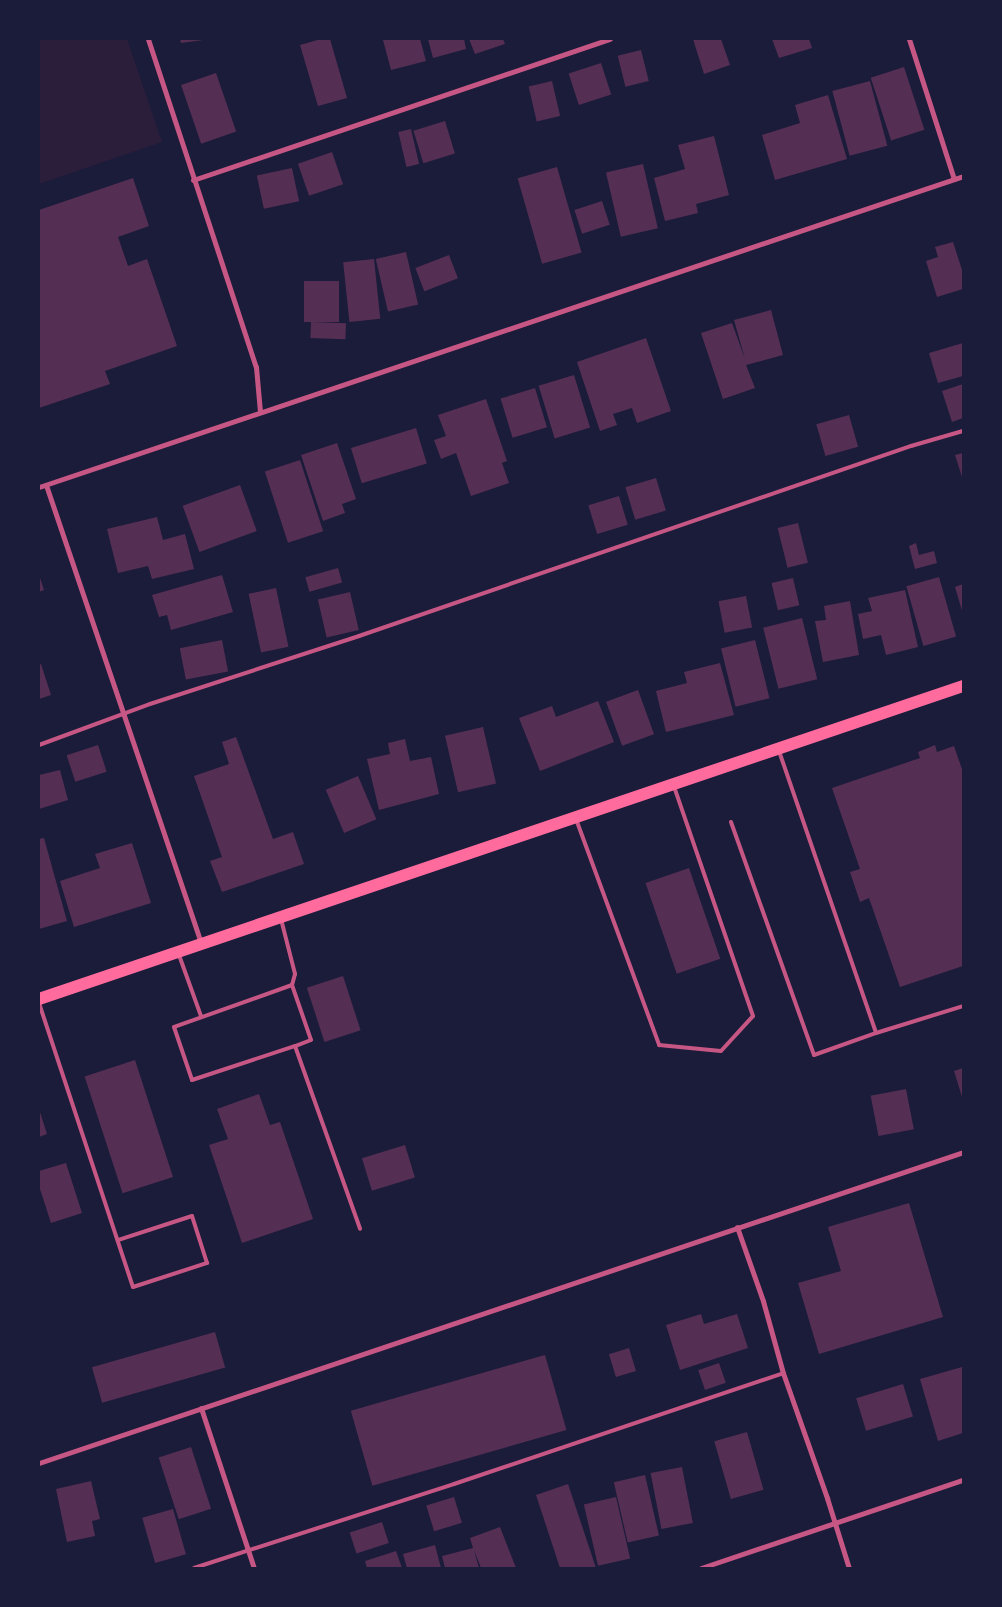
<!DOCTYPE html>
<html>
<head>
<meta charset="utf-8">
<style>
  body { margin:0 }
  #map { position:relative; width:1002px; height:1607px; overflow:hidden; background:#1b1b3a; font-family:Quicksand,sans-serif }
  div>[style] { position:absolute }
  .green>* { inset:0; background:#2a1e3b }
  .building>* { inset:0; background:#542f53; transform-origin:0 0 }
  .service>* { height:4px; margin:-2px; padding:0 2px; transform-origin:2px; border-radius:2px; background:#c65784 }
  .minor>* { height:5px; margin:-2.5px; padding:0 2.5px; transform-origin:2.5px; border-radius:2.5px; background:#c65784 }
  .primary>* { height:12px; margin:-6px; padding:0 6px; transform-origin:6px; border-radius:6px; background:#ff6b9d }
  span { translate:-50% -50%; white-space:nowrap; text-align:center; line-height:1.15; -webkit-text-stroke:4px #1b1b3a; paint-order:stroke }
  .frame { position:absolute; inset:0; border:40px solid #1b1b3a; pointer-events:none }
</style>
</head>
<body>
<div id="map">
  <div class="green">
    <div style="clip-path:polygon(39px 39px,127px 39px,162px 142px,39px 184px)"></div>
  </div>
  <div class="building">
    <div style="clip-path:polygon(180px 39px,203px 39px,203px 40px,181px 43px)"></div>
    <div style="clip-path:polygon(321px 39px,330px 39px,347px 98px,318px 106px,300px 45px)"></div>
    <div style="clip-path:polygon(389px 39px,420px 39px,426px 61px,391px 70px,383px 40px)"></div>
    <div style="clip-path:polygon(428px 39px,464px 39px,466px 49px,433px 58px)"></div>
    <div style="clip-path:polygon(469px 39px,503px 39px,505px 44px,475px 54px)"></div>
    <div style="clip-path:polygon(693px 39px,721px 39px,730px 65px,704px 74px)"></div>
    <div style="clip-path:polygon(772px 39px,809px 39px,812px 48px,779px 58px)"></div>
    <div style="left:641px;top:50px;width:32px;height:24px;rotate:76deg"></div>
    <div style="left:601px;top:63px;width:33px;height:34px;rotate:72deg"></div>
    <div style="left:904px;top:67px;width:66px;height:35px;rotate:72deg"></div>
    <div style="left:216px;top:73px;width:62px;height:37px;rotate:71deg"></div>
    <div style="left:552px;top:81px;width:36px;height:24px;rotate:77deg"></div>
    <div style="left:870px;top:81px;width:67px;height:39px;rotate:75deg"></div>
    <div style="clip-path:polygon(828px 95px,847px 159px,775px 180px,762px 135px,800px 123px,795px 105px)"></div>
    <div style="left:445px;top:121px;width:34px;height:33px;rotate:73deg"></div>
    <div style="left:411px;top:129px;width:36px;height:13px;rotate:77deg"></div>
    <div style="clip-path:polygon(714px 136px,729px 195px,696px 204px,698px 213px,665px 221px,654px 178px,685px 169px,678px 145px)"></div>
    <div style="left:332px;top:152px;width:34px;height:36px;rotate:71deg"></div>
    <div style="left:643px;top:164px;width:66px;height:38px;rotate:77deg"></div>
    <div style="left:557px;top:167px;width:89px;height:41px;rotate:74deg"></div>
    <div style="left:292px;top:168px;width:34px;height:36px;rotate:78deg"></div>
    <div style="clip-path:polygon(133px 178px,149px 226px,118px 237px,128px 266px,147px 259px,177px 346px,105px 371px,110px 384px,39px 408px,39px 210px)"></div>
    <div style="left:602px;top:201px;width:25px;height:29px;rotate:72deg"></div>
    <div style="clip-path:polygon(953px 242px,963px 273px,963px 289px,937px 297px,926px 261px,938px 257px,935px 247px)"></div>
    <div style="left:406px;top:252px;width:54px;height:31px;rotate:77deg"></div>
    <div style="left:449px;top:255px;width:25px;height:36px;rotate:69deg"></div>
    <div style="left:374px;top:259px;width:60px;height:31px;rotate:84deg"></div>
    <div style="left:304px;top:281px;width:35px;height:41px"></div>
    <div style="clip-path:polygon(771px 310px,783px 355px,746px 365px,755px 388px,723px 399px,701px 333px,732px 323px,745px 359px,734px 320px)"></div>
    <div style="left:311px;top:322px;width:35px;height:16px;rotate:2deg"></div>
    <div style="clip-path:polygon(646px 338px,671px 411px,637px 423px,632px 408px,613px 414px,617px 425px,600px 431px,577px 362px)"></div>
    <div style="clip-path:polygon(963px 343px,963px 376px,938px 383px,929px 353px)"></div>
    <div style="left:574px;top:375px;width:55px;height:37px;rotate:73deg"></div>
    <div style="clip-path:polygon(963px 384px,963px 418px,952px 422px,942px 391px)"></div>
    <div style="left:535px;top:388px;width:41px;height:36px;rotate:73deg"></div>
    <div style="clip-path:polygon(486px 399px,507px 461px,502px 463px,509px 483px,471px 496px,456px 453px,441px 459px,434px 440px,446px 436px,438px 415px)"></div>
    <div style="left:849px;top:415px;width:33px;height:34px;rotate:74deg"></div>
    <div style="left:416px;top:428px;width:37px;height:68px;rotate:73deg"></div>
    <div style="clip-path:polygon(337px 443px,356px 499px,342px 504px,345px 513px,323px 521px,301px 455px)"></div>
    <div style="clip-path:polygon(963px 453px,963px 480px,955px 455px)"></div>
    <div style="left:300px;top:460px;width:75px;height:37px;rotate:72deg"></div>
    <div style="left:656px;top:478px;width:34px;height:32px;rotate:73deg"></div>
    <div style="left:240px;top:485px;width:49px;height:61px;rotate:70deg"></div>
    <div style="left:619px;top:496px;width:30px;height:32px;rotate:73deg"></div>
    <div style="clip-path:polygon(157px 517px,163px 540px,185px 534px,194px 569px,152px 579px,148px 566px,118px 573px,107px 529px)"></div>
    <div style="left:798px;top:523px;width:41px;height:21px;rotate:76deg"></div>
    <div style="clip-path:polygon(916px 543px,919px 555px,934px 551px,937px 563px,915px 569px,909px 546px)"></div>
    <div style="left:338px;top:568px;width:15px;height:34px;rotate:74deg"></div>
    <div style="clip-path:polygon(39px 575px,44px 590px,39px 592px)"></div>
    <div style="clip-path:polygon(222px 575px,233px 612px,171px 630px,167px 615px,159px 617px,152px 595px)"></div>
    <div style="left:939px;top:577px;width:62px;height:34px;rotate:74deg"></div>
    <div style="left:793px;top:578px;width:28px;height:22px;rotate:77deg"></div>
    <div style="clip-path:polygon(963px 584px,963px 614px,955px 587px)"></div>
    <div style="left:276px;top:588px;width:60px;height:28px;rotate:78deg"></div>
    <div style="clip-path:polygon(905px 590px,918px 647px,886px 655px,881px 635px,863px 639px,858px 614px,872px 611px,868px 598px)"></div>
    <div style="left:350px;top:592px;width:39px;height:33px;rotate:77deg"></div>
    <div style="left:746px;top:596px;width:32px;height:28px;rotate:79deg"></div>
    <div style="clip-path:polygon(850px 601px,859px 655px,823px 662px,815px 621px,826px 620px,824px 606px)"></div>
    <div style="left:802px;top:618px;width:63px;height:40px;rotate:76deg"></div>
    <div style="left:222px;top:640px;width:32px;height:43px;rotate:79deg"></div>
    <div style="left:755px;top:640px;width:60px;height:35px;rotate:76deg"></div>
    <div style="clip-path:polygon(720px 663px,734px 715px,666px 732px,656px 691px,687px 683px,684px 672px)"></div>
    <div style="clip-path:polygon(41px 664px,51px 695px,39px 699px,39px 665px)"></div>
    <div style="left:638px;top:690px;width:47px;height:34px;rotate:70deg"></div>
    <div style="clip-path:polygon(598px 701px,614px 742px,540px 771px,519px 718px,552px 706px,556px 717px)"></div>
    <div style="left:483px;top:727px;width:58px;height:39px;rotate:77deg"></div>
    <div style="clip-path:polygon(236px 737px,273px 839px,293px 832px,304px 864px,222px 892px,210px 861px,222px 857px,194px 776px,229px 764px,222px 742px)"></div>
    <div style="clip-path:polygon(405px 739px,410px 761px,431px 757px,439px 794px,379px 810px,367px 759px,390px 754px,388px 743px)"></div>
    <div style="left:98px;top:745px;width:28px;height:33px;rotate:72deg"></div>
    <div style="clip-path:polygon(935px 745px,937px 752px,954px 746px,963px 772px,963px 966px,900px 987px,869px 898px,860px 902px,850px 872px,860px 869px,832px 788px,920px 758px,918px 752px)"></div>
    <div style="clip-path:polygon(60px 770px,68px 800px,39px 809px,39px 775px)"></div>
    <div style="left:358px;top:776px;width:47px;height:35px;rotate:67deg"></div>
    <div style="clip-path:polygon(44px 838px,67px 921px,39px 929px,39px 839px)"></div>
    <div style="clip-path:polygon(132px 843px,151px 903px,74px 927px,60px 881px,100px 868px,95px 854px)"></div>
    <div style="left:689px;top:868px;width:96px;height:46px;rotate:71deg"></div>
    <div style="left:343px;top:976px;width:57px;height:38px;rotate:72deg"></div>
    <div style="left:135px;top:1060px;width:123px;height:53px;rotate:72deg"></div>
    <div style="clip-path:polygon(963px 1068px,963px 1100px,954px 1071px)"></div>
    <div style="left:906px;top:1089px;width:41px;height:36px;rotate:79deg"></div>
    <div style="clip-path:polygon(259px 1094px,270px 1125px,280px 1122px,313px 1219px,242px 1243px,209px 1145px,228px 1139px,217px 1109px)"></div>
    <div style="clip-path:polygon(39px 1109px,47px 1134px,39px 1137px)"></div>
    <div style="left:405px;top:1145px;width:34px;height:45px;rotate:73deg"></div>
    <div style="clip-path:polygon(66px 1163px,82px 1213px,51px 1223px,39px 1186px,39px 1171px)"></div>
    <div style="clip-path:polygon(909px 1203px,943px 1317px,819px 1354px,798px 1283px,841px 1271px,828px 1227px)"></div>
    <div style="clip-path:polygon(701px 1314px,704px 1324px,737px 1314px,748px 1348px,680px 1370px,666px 1325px)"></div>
    <div style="left:215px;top:1332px;width:37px;height:128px;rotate:74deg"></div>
    <div style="left:629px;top:1348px;width:24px;height:21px;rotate:73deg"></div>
    <div style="left:545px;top:1355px;width:78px;height:202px;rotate:74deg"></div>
    <div style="left:719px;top:1363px;width:21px;height:22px;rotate:71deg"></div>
    <div style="clip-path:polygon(962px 1367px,963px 1433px,938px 1441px,920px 1379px)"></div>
    <div style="left:903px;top:1384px;width:34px;height:49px;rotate:73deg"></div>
    <div style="left:747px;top:1432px;width:60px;height:34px;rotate:74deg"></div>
    <div style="left:191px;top:1447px;width:65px;height:34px;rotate:72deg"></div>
    <div style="left:682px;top:1467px;width:57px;height:32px;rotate:79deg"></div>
    <div style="left:645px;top:1475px;width:62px;height:32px;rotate:77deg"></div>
    <div style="clip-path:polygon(91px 1481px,100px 1519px,92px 1521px,95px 1536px,67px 1542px,56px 1489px)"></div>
    <div style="clip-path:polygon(568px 1484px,596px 1568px,560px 1568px,536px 1495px)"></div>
    <div style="left:454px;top:1497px;width:27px;height:29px;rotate:73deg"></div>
    <div style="left:616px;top:1497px;width:63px;height:33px;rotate:77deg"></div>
    <div style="left:173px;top:1509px;width:47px;height:32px;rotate:74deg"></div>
    <div style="left:382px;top:1522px;width:22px;height:34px;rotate:72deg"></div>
    <div style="clip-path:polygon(500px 1527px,516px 1568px,481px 1568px,474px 1550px,479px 1568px,445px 1568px,442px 1556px,473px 1548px,470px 1538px)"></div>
    <div style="clip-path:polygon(435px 1545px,441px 1568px,407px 1568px,403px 1554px)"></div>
    <div style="clip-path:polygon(396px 1551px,402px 1568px,367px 1568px,365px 1561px)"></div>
  </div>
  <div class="service">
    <div style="left:39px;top:745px;width:118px;rotate:-20.3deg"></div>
    <div style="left:150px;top:704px;width:220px;rotate:-18deg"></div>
    <div style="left:359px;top:636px;width:584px;rotate:-18.99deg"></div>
    <div style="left:911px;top:446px;width:54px;rotate:-16.1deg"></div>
    <div style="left:779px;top:751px;width:298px;rotate:71deg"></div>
    <div style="left:876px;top:1033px;width:91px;rotate:-17.2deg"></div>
    <div style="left:576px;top:819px;width:241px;rotate:69.8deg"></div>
    <div style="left:659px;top:1045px;width:62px;rotate:5.5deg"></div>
    <div style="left:721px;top:1051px;width:47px;rotate:-47.6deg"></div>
    <div style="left:753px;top:1016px;width:242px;rotate:-109deg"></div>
    <div style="left:731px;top:822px;width:247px;rotate:70.4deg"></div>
    <div style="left:814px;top:1055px;width:66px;rotate:-19.5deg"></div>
    <div style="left:281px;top:919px;width:57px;rotate:75.7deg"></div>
    <div style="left:295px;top:974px;width:11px;rotate:105deg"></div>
    <div style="left:292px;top:985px;width:58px;rotate:70.9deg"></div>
    <div style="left:311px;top:1040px;width:17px;rotate:159deg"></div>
    <div style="left:295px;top:1046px;width:194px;rotate:70.4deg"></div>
    <div style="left:179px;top:955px;width:65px;rotate:70.2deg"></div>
    <div style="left:292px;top:985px;width:125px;rotate:160.4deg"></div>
    <div style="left:174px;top:1027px;width:56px;rotate:71.2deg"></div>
    <div style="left:192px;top:1080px;width:108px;rotate:-18.3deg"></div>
    <div style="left:39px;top:1003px;width:299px;rotate:71.7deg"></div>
    <div style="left:133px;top:1287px;width:78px;rotate:-18deg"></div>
    <div style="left:207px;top:1263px;width:49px;rotate:-107.7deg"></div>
    <div style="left:192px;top:1216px;width:78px;rotate:162deg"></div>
    <div style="left:194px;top:1568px;width:273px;rotate:-17.9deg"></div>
    <div style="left:454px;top:1484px;width:347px;rotate:-18.6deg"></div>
  </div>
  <div class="minor">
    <div style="left:148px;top:39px;width:345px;rotate:71.8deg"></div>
    <div style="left:256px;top:367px;width:45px;rotate:84.9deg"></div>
    <div style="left:909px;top:39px;width:147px;rotate:72.2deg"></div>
    <div style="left:193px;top:180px;width:440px;rotate:-18.7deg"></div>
    <div style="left:46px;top:485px;width:484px;rotate:71.3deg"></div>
    <div style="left:39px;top:487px;width:975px;rotate:-18.6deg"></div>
    <div style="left:737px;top:1227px;width:78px;rotate:70.6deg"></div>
    <div style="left:763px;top:1301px;width:75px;rotate:74.5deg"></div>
    <div style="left:783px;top:1373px;width:133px;rotate:70.6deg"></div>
    <div style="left:827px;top:1498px;width:73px;rotate:72.6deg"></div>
    <div style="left:201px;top:1408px;width:169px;rotate:71.7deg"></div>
    <div style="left:39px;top:1463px;width:975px;rotate:-18.6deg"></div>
    <div style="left:701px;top:1568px;width:276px;rotate:-18.6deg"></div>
  </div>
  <div class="primary">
    <div style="left:39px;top:999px;width:976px;rotate:-18.71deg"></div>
  </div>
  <div class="frame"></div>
</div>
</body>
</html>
